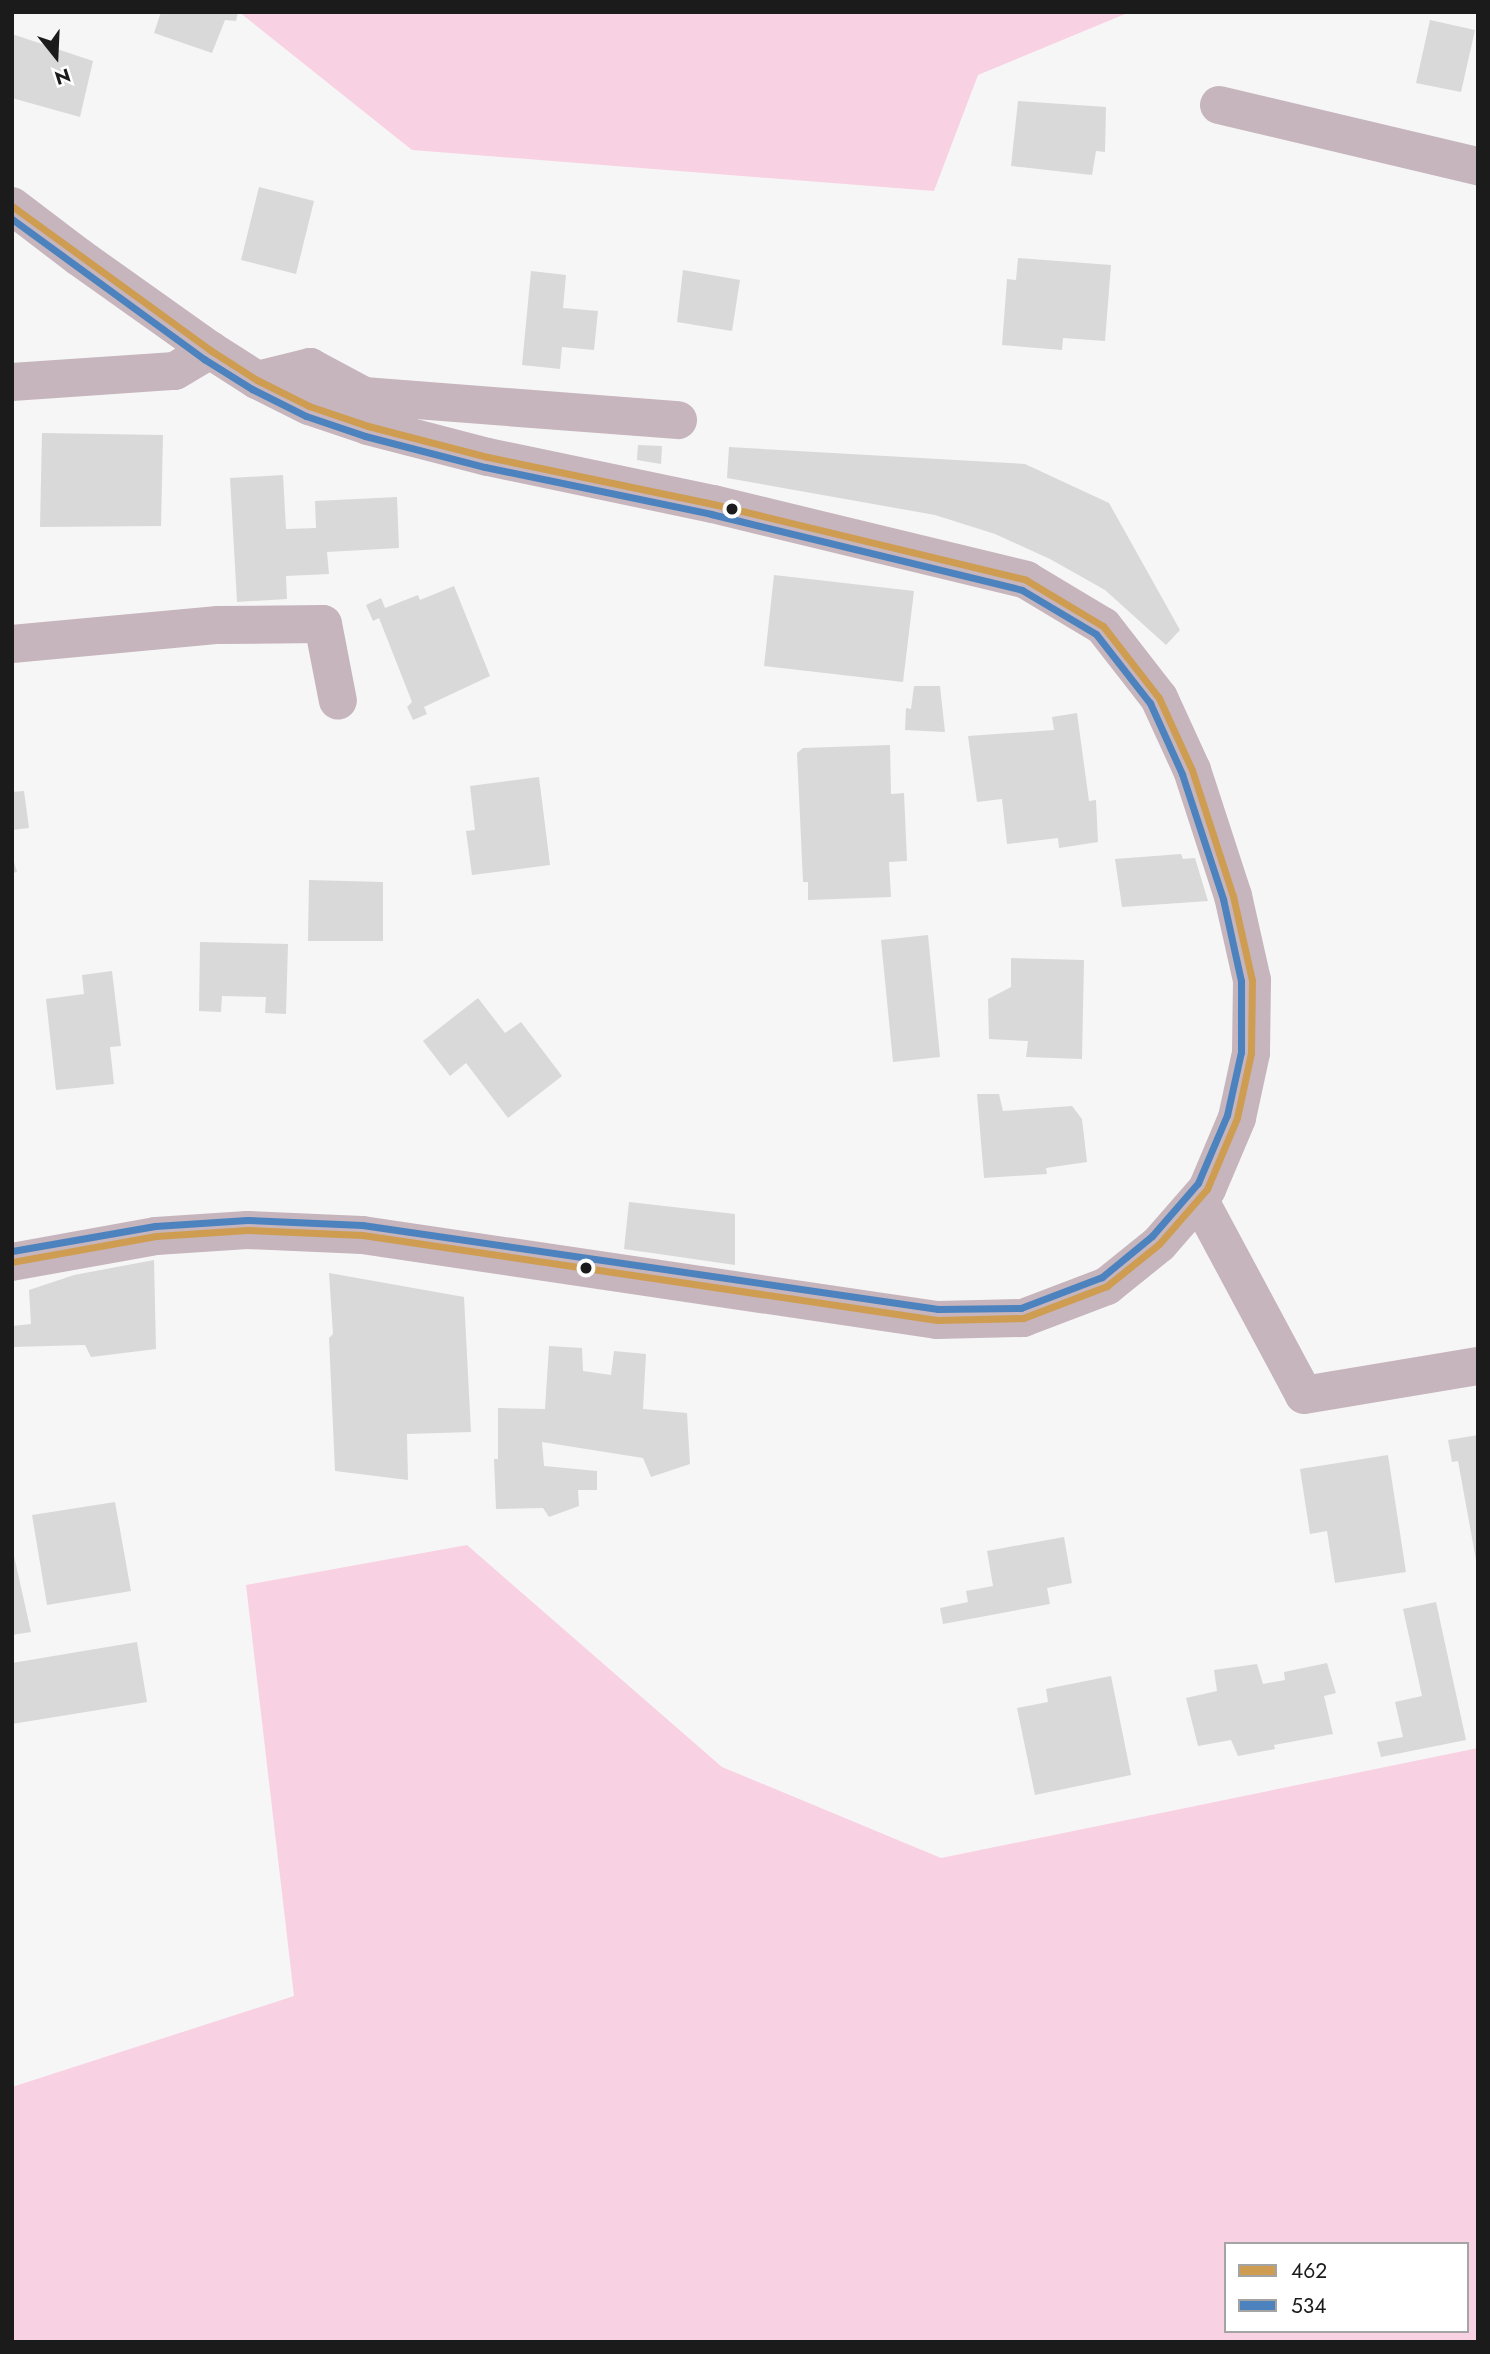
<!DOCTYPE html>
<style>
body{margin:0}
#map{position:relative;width:1490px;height:2354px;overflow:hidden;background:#f7f6f6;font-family:Jost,sans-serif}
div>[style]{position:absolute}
.green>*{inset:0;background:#f8d2e3}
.building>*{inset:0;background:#d8d9d8}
.minor>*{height:38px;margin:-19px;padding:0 19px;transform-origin:19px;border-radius:19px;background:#c6b5bd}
.bus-1>*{height:7px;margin:-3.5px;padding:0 3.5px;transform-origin:3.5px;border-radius:3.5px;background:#ce9d51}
.bus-2>*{height:7px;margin:-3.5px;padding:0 3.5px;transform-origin:3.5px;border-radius:3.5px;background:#4c83be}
.dots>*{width:19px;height:19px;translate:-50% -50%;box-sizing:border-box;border:4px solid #fff;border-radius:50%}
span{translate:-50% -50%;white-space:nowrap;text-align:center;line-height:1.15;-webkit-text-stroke:5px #fff;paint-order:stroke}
.frame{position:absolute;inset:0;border:14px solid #1c1b1b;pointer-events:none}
.legend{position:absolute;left:1224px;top:2242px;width:245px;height:91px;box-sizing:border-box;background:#fff;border:2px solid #a4a4a4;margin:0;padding:9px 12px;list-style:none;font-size:21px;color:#1c1b1b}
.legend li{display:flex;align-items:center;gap:14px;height:35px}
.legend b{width:35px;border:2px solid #a4a4a4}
.north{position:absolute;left:21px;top:21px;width:70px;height:70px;-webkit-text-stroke:5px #fff;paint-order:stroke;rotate:162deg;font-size:19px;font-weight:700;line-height:28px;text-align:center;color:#1c1b1b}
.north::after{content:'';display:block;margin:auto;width:24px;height:32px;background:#1c1b1b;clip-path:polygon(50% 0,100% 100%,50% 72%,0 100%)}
</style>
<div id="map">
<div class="green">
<div style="clip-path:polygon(239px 12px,1130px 12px,978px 75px,934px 191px,412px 150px)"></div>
<div style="clip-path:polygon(evenodd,467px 1545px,722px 1767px,941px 1858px,1478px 1748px,1478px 2342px,12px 2342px,12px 2087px,294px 1996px,246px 1585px,467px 1545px,1226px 2244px,1467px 2244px,1467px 2331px,1226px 2331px,1226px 2244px)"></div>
</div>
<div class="building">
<div style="clip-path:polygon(161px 12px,238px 12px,236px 21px,225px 20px,212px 53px,154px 33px)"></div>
<div style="clip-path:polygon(1430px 20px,1475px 30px,1461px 92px,1416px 83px)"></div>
<div style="clip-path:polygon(12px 34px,93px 61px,80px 117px,12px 98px)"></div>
<div style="clip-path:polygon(1018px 101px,1106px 107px,1105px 152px,1096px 151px,1092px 175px,1011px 166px)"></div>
<div style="clip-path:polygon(259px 187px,314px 201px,296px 274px,241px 260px)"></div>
<div style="clip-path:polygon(1018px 258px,1111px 265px,1105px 341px,1063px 338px,1062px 350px,1002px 345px,1007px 279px,1016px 280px)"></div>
<div style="clip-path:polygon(683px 270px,740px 280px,732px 331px,677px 322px)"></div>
<div style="clip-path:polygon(531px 271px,566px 275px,563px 308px,598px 311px,594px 350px,562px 347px,560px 369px,522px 365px)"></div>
<div style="clip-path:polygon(42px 433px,163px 435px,161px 526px,40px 527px)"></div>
<div style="clip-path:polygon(638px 445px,662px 446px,661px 464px,637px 460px)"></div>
<div style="clip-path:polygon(729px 447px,1025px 464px,1109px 503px,1180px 630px,1166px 645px,1105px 590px,1050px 559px,995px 534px,935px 515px,727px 478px)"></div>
<div style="clip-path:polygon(283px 475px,286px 529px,316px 528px,315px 501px,397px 497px,399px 548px,327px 552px,329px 574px,286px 576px,287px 599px,237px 602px,230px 478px)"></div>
<div style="clip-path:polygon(774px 575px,914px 591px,903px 682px,764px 666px)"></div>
<div style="clip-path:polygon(454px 586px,490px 676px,424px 707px,427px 714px,413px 720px,407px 707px,412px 702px,379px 618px,373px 621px,366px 605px,381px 598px,385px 608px,418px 595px,420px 600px)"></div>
<div style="clip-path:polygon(914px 686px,940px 686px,945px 732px,905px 730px,906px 708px,911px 709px)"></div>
<div style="clip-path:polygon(1077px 713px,1089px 801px,1096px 800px,1098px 842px,1059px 848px,1058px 838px,1007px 844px,1002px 799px,977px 802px,968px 736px,1054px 730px,1052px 717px)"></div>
<div style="clip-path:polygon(890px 745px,891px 794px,904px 793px,907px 861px,889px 862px,891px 897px,808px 900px,808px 882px,803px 882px,797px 753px,803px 748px)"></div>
<div style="clip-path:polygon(539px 777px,550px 865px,472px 875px,466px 831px,475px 830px,470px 786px)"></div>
<div style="clip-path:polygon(24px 791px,29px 828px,12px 830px,12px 792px)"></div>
<div style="clip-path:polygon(1181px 854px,1183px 859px,1195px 858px,1208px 901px,1122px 907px,1115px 859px)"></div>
<div style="clip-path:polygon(12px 855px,17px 872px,12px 873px)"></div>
<div style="clip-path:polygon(309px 880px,383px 882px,383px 941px,308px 941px)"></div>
<div style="clip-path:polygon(928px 935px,940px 1057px,893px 1062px,881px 940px)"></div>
<div style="clip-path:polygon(200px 942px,288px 944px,286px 1014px,265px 1013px,266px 997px,222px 996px,221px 1012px,199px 1011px)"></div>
<div style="clip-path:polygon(1011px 958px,1084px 960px,1082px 1059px,1026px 1057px,1028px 1041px,989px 1039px,988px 999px,1011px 987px)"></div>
<div style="clip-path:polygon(112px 971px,121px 1046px,110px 1047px,114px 1084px,56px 1090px,46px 999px,84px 994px,82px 975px)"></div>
<div style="clip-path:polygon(478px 998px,505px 1033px,521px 1022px,562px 1076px,508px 1118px,466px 1063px,450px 1076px,423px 1041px)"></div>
<div style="clip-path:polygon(977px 1094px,999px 1094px,1003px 1111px,1072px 1106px,1082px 1119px,1087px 1162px,1046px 1168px,1047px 1174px,984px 1178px)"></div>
<div style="clip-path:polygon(629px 1202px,735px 1214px,735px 1265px,624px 1249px)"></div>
<div style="clip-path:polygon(154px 1260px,156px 1349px,91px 1357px,85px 1345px,12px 1347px,12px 1326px,31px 1324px,29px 1290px,74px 1275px)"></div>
<div style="clip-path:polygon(329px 1273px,464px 1297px,471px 1432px,407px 1434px,408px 1480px,335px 1471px,329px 1338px,333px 1334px)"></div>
<div style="clip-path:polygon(549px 1346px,582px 1348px,583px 1371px,611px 1375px,614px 1351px,646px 1354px,643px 1409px,687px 1413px,690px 1464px,651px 1477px,643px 1458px,542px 1442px,544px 1466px,597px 1471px,597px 1490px,578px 1490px,579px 1506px,549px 1517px,543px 1508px,496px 1509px,494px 1459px,498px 1459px,498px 1408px,545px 1409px)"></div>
<div style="clip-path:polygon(1478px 1435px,1478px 1560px,1476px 1560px,1458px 1461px,1452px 1462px,1448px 1440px)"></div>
<div style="clip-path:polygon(1388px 1455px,1406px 1572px,1335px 1583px,1327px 1531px,1310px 1534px,1300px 1469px)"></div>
<div style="clip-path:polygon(115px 1502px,131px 1591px,47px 1605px,32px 1515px)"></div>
<div style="clip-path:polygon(1064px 1537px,1072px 1583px,1047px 1588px,1050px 1604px,943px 1624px,940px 1608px,968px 1602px,966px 1591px,993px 1586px,987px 1551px)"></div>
<div style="clip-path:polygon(12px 1547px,31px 1632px,12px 1635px)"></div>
<div style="clip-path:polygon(1436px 1602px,1466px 1740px,1381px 1757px,1377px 1742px,1403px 1737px,1395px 1702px,1422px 1696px,1403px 1609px)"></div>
<div style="clip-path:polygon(137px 1642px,147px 1702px,12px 1724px,12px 1663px)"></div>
<div style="clip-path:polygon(1327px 1663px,1336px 1693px,1324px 1696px,1333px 1734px,1274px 1745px,1275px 1749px,1238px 1756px,1231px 1740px,1198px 1746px,1186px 1698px,1217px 1691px,1214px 1670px,1257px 1664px,1263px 1684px,1285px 1680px,1284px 1672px)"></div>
<div style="clip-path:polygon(1111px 1676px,1131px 1775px,1035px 1795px,1017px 1708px,1048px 1702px,1046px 1689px)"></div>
</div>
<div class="minor">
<div style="left:1219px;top:105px;width:266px;rotate:13.3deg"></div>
<div style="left:12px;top:206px;width:84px;rotate:37.3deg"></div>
<div style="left:79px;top:257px;width:161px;rotate:35.4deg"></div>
<div style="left:210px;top:350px;width:56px;rotate:32.6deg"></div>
<div style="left:257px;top:380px;width:58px;rotate:26.6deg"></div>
<div style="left:309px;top:406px;width:62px;rotate:18.7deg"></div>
<div style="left:368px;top:426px;width:124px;rotate:14.5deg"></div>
<div style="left:488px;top:457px;width:230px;rotate:11.8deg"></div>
<div style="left:713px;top:504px;width:322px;rotate:13.6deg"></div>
<div style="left:1026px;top:580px;width:90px;rotate:30.9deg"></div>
<div style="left:1103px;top:626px;width:91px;rotate:52.1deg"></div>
<div style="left:1159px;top:698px;width:79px;rotate:65.4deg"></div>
<div style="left:1192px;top:770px;width:133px;rotate:72deg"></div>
<div style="left:1233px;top:896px;width:86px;rotate:77.3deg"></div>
<div style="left:1252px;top:980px;width:73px;rotate:90.8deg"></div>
<div style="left:1251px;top:1053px;width:66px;rotate:102.2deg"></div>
<div style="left:1237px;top:1118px;width:77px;rotate:112.9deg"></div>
<div style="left:1207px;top:1189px;width:73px;rotate:131.1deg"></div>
<div style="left:1159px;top:1244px;width:67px;rotate:141.1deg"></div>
<div style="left:1107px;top:1286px;width:90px;rotate:159.1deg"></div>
<div style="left:1023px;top:1318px;width:86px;rotate:178.7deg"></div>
<div style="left:937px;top:1320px;width:581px;rotate:-171.59deg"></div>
<div style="left:362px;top:1235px;width:115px;rotate:-177.5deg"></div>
<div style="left:247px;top:1230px;width:91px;rotate:176.2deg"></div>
<div style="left:156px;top:1236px;width:146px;rotate:169.8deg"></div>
<div style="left:257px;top:380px;width:55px;rotate:-13.8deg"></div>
<div style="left:310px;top:367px;width:61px;rotate:28.2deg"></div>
<div style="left:364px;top:396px;width:315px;rotate:4.4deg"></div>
<div style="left:12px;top:382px;width:163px;rotate:-3.9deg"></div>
<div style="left:175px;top:371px;width:41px;rotate:-31deg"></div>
<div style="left:12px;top:644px;width:207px;rotate:-5.3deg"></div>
<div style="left:218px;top:625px;width:105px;rotate:-0.5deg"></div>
<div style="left:323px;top:624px;width:78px;rotate:79deg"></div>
<div style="left:1199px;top:1199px;width:222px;rotate:61.8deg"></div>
<div style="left:1304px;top:1395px;width:176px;rotate:-9.5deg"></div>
</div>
<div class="bus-1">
<div style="left:12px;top:206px;width:245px;rotate:36deg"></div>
<div style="left:210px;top:350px;width:56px;rotate:32.6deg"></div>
<div style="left:257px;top:380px;width:58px;rotate:26.6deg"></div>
<div style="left:309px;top:406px;width:62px;rotate:18.7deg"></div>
<div style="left:368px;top:426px;width:124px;rotate:14.5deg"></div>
<div style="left:488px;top:457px;width:230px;rotate:11.8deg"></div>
<div style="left:713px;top:504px;width:322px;rotate:13.6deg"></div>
<div style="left:1026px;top:580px;width:90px;rotate:30.9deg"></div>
<div style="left:1103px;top:626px;width:91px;rotate:52.1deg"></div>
<div style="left:1159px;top:698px;width:79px;rotate:65.4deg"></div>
<div style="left:1192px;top:770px;width:133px;rotate:72deg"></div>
<div style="left:1233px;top:896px;width:86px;rotate:77.3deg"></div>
<div style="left:1252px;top:980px;width:73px;rotate:90.8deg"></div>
<div style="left:1251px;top:1053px;width:66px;rotate:102.2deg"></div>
<div style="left:1237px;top:1118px;width:77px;rotate:112.9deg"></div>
<div style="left:1207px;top:1189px;width:73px;rotate:131.1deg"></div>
<div style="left:1159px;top:1244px;width:67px;rotate:141.1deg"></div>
<div style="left:1107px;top:1286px;width:90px;rotate:159.1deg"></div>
<div style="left:1023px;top:1318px;width:86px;rotate:178.7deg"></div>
<div style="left:937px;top:1320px;width:581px;rotate:-171.59deg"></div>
<div style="left:362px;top:1235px;width:115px;rotate:-177.5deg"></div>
<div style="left:247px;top:1230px;width:91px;rotate:176.2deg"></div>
<div style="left:156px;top:1236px;width:146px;rotate:169.8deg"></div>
</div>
<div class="bus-2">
<div style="left:12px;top:219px;width:238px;rotate:36.1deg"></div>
<div style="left:204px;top:359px;width:57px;rotate:32deg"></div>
<div style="left:252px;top:389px;width:60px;rotate:26.6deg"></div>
<div style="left:306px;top:416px;width:62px;rotate:18.7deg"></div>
<div style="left:365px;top:436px;width:124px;rotate:14.5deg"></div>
<div style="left:485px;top:467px;width:231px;rotate:11.7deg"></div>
<div style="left:711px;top:514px;width:320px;rotate:13.7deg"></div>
<div style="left:1022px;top:590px;width:86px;rotate:30.7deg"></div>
<div style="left:1096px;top:634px;width:88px;rotate:52deg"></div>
<div style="left:1150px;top:703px;width:78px;rotate:65.7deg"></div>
<div style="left:1182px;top:774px;width:132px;rotate:71.8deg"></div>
<div style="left:1223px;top:899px;width:84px;rotate:77.6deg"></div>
<div style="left:1241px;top:981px;width:71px;rotate:90deg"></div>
<div style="left:1241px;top:1052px;width:65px;rotate:102.5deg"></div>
<div style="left:1227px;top:1115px;width:74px;rotate:113.1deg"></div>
<div style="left:1198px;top:1183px;width:70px;rotate:131deg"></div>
<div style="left:1152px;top:1236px;width:65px;rotate:140.6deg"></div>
<div style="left:1102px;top:1277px;width:87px;rotate:159.1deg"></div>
<div style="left:1021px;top:1308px;width:83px;rotate:179.3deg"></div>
<div style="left:938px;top:1309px;width:582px;rotate:-171.7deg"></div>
<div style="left:362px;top:1225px;width:115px;rotate:-177.5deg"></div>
<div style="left:247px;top:1220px;width:92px;rotate:176.3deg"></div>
<div style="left:155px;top:1226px;width:145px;rotate:170.1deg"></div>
</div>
<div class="dots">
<div style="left:732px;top:509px;background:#1c1b1b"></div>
<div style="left:586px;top:1268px;background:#1c1b1b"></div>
</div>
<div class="frame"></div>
<ul class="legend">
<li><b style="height:9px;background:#ce9d51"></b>462</li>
<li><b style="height:9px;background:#4c83be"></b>534</li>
</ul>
<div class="north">N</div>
</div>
